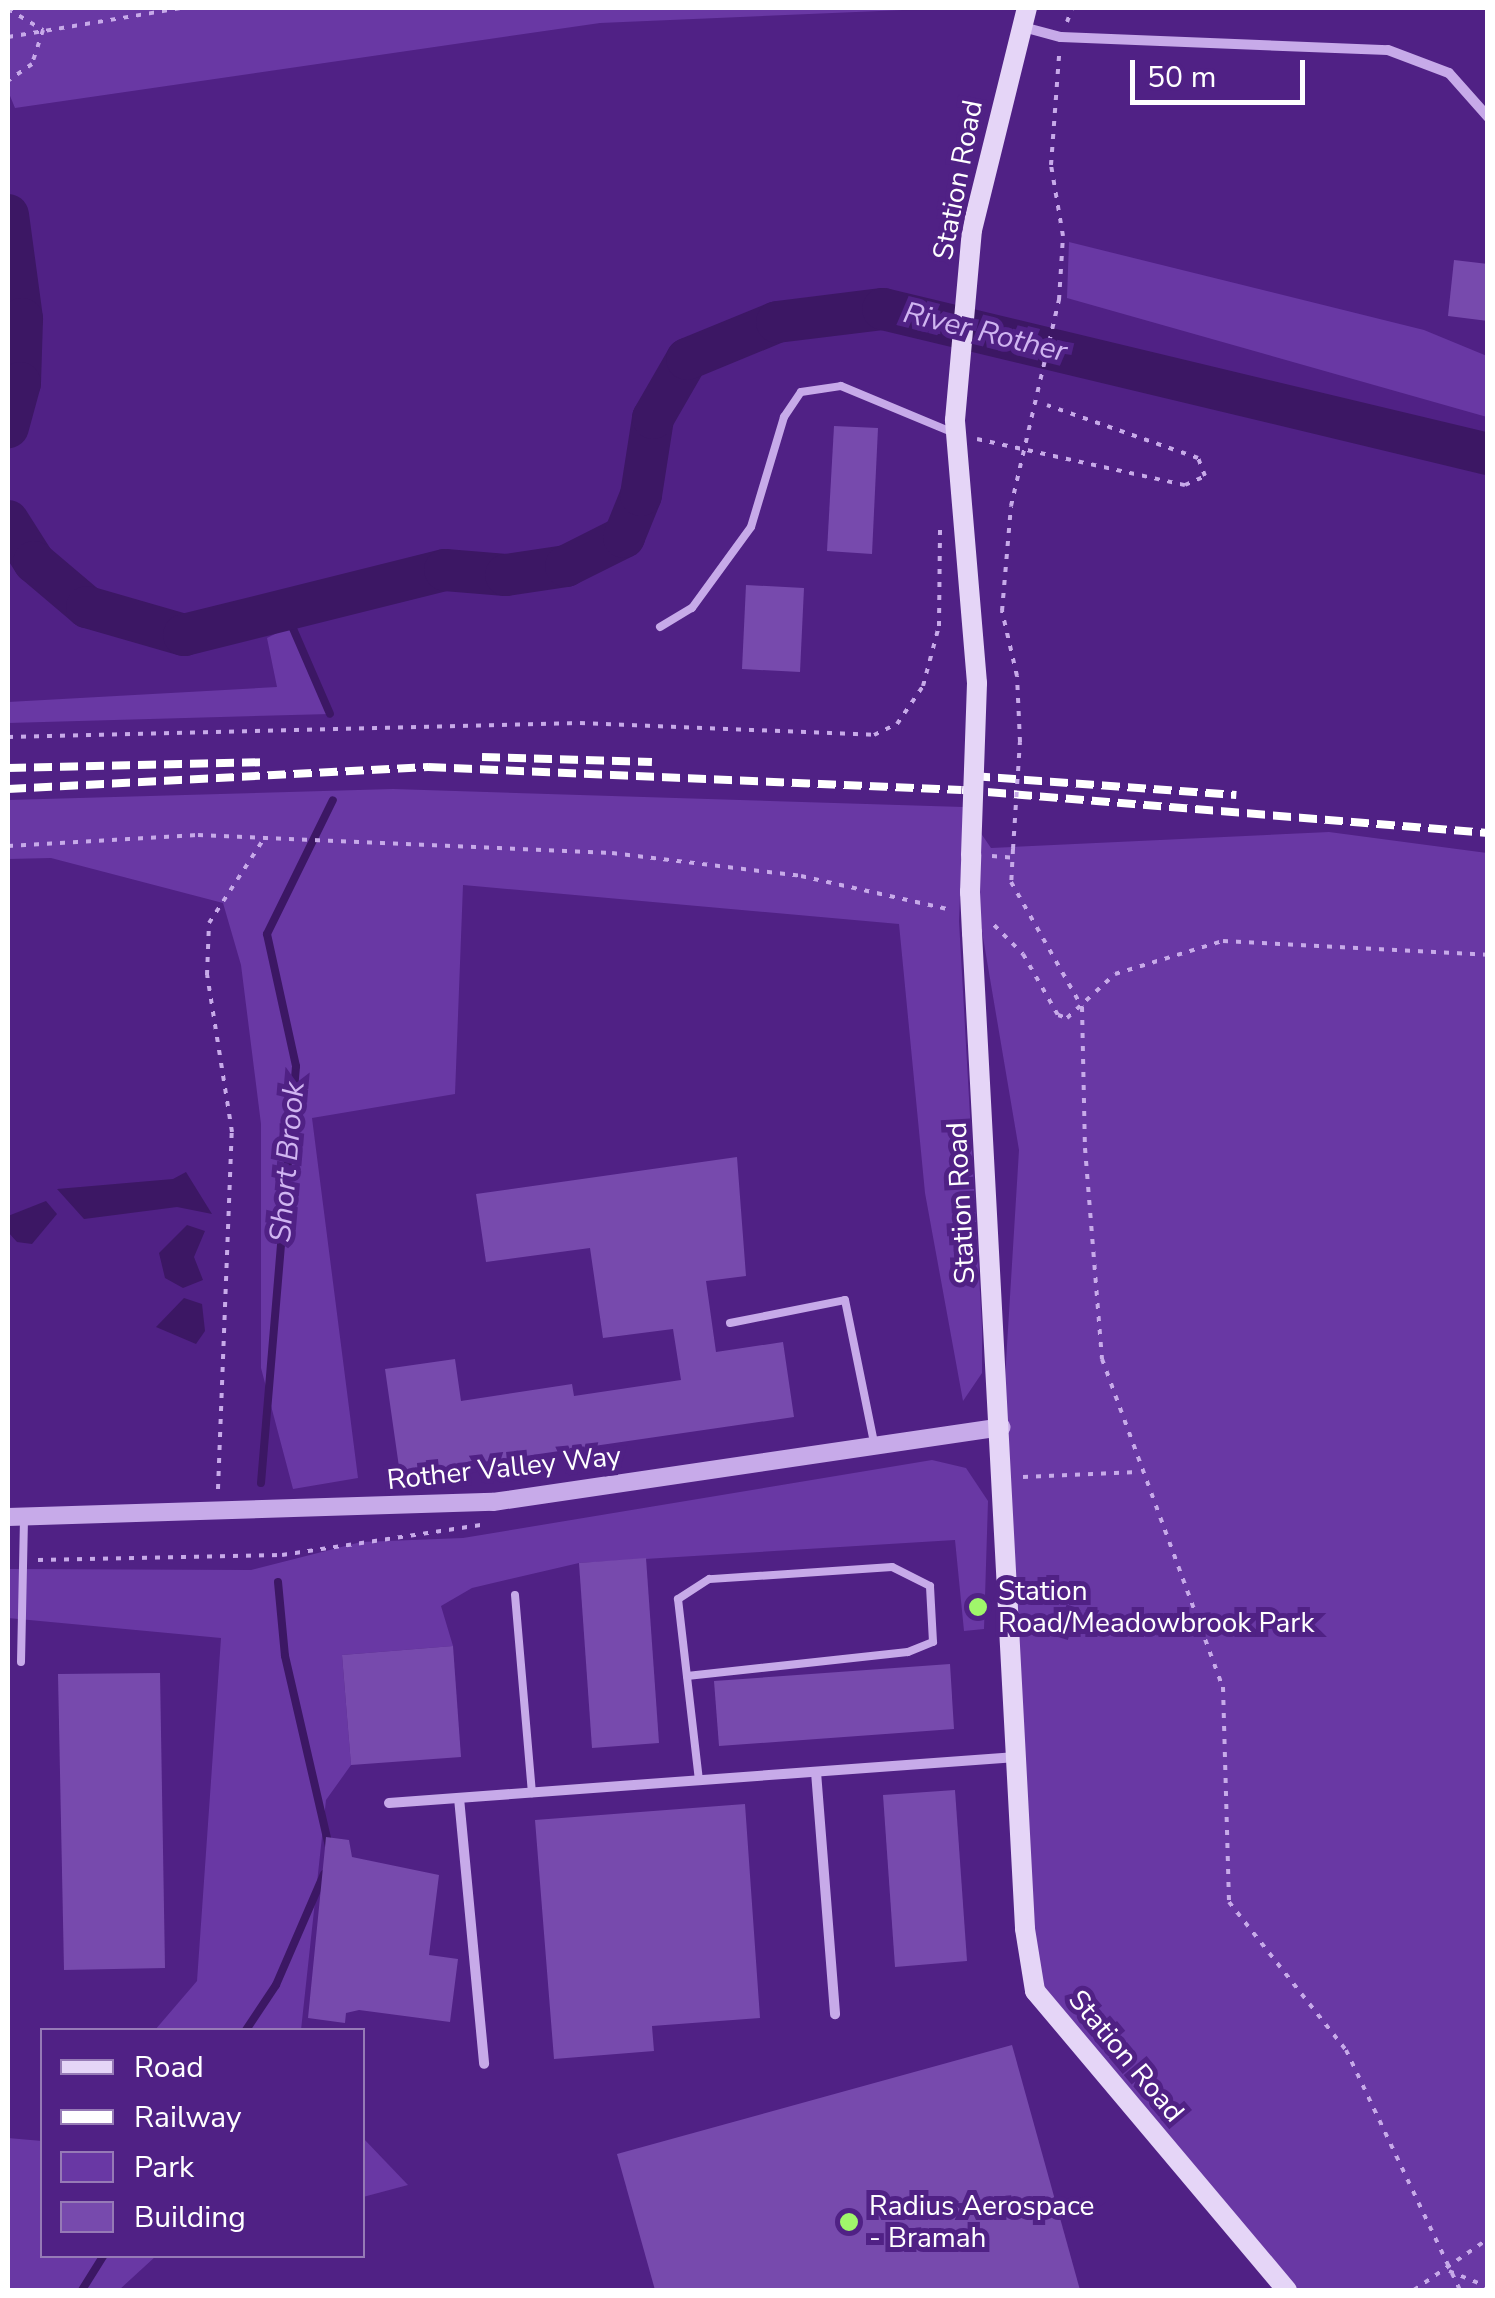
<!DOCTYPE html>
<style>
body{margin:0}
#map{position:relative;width:1495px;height:2298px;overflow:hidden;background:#502185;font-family:"Nunito Sans",sans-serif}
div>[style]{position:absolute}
.green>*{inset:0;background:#6938a4}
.water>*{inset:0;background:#3c1764}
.stream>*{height:8px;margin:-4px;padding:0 4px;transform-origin:4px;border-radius:4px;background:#3c1764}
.river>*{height:42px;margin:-21px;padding:0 21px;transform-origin:21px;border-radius:21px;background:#3c1764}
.building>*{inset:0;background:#774aad}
.path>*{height:4px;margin-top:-2px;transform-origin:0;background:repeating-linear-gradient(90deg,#c7aae9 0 5px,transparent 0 13px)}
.service>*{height:8px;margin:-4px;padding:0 4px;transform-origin:4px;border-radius:4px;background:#c7aae9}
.minor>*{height:10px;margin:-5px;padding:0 5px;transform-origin:5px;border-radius:5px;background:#c7aae9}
.tertiary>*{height:18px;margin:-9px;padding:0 9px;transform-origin:9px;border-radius:9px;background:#c7aae9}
.secondary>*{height:20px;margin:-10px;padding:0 10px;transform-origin:10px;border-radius:10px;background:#e5d5f7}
.rail>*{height:8px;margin-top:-4px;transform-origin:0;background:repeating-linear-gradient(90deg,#fff 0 18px,transparent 0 26px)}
.path-bridge>*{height:4px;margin-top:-2px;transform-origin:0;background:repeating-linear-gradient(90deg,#c7aae9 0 5px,transparent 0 13px)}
.secondary-bridge>*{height:20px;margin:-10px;padding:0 10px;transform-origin:10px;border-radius:10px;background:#e5d5f7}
.dots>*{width:28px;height:28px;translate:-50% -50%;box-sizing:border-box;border:5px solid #502185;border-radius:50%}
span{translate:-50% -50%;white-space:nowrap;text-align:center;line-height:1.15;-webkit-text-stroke:10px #502185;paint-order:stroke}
.street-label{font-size:28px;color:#fff}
.poi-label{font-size:28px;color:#fff}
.left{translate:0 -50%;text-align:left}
.water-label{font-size:30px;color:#d0b5f1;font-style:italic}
.frame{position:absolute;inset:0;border:10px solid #fff;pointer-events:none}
.legend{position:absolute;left:40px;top:2028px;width:325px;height:230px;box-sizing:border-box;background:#502185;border:2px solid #967ab6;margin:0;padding:12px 18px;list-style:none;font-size:30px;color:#fff}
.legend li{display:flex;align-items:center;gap:20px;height:50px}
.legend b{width:50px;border:2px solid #967ab6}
.scale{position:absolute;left:1130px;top:60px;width:175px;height:45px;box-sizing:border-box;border:5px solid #fff;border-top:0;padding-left:12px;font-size:30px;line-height:35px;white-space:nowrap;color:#fff;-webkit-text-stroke:8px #502185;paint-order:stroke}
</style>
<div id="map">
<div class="green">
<div style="clip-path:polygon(8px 8px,950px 8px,600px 23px,15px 108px,8px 91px)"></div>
<div style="clip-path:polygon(1069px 242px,1424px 330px,1487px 356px,1487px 417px,1067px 298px)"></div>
<div style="clip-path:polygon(293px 625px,330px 714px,8px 723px,8px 702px,277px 687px,267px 638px)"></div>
<div style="clip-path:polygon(393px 789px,963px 807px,991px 848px,1329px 832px,1487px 853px,1487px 2290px,1287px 2290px,1035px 1991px,1002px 1427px,1019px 1150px,963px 819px,959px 921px,982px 1328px,982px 1373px,963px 1401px,925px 1193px,899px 924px,463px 885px,455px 1094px,312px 1118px,358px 1478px,293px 1489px,261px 1368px,261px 1124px,241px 965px,223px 903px,51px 858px,8px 859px,8px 800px)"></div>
<div style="clip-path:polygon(932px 1460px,966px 1468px,988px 1501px,984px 1629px,964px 1631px,955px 1540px,579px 1563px,472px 1588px,441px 1606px,453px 1646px,342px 1655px,351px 1765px,326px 1800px,301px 2030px,155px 2030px,197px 1981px,221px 1638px,8px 1618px,8px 1569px,251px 1570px,361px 1542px,463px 1538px)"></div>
<div style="clip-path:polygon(8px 2138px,42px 2141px,42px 2256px,156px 2256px,119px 2290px,8px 2290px)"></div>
<div style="clip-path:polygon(363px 2138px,408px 2185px,363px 2197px)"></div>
</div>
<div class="water">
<div style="clip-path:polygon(186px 1172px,212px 1214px,177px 1207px,84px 1219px,57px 1189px,173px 1179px)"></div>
<div style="clip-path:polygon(46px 1201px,57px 1214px,32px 1244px,17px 1242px,8px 1232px,8px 1216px)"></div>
<div style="clip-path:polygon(187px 1225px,205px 1231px,194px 1257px,203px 1280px,183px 1288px,165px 1278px,159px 1253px)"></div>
<div style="clip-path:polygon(184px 1298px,202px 1304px,205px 1331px,196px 1344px,156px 1327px)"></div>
</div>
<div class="stream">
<div style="left:285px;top:610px;width:113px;rotate:66.6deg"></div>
<div style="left:261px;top:1483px;width:418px;rotate:-85.2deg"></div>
<div style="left:296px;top:1066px;width:135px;rotate:-102.4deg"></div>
<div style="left:267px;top:934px;width:149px;rotate:-63.8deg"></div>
<div style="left:278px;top:1582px;width:74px;rotate:84.6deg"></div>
<div style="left:285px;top:1656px;width:196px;rotate:77deg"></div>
<div style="left:246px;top:2030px;width:54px;rotate:-56.3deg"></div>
<div style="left:276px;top:1985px;width:121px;rotate:-66.6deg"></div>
<div style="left:82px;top:2290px;width:40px;rotate:-58deg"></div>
</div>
<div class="river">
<div style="left:8px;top:215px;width:105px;rotate:82.3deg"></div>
<div style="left:22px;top:319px;width:64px;rotate:91.8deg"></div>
<div style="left:20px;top:383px;width:46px;rotate:105.3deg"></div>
<div style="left:8px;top:521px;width:49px;rotate:57.6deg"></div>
<div style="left:34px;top:562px;width:70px;rotate:40.3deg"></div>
<div style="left:87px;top:607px;width:101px;rotate:16.1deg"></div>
<div style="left:184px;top:635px;width:269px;rotate:-14deg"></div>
<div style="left:445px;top:570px;width:61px;rotate:4.7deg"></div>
<div style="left:506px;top:575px;width:61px;rotate:-8.5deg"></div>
<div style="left:566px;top:566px;width:65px;rotate:-26.6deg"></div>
<div style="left:624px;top:537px;width:45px;rotate:-68deg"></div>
<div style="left:641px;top:495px;width:78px;rotate:-81.1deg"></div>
<div style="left:653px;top:418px;width:68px;rotate:-60deg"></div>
<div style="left:687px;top:359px;width:97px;rotate:-22.3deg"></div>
<div style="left:777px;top:322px;width:107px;rotate:-7deg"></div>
<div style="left:883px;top:309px;width:622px;rotate:13.48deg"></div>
</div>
<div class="building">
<div style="clip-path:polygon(1454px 260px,1488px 264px,1488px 321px,1448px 316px)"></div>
<div style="clip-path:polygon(834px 426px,878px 428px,872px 554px,827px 551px)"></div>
<div style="clip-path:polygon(746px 585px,804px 588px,800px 672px,742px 669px)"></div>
<div style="clip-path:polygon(737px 1157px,746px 1276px,706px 1281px,716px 1352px,783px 1342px,794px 1417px,400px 1474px,385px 1369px,455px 1359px,461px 1401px,572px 1384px,574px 1396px,681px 1380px,673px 1329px,603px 1338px,590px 1248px,486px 1262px,476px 1194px)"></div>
<div style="clip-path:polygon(646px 1558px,659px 1743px,592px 1748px,579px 1563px)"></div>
<div style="clip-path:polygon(453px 1646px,461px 1757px,351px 1765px,342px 1655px)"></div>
<div style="clip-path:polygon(950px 1664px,954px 1729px,719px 1746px,714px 1681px)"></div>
<div style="clip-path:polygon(160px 1673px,165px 1968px,64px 1970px,58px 1674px)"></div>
<div style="clip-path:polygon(955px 1790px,967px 1961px,895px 1967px,883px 1795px)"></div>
<div style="clip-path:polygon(745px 1804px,760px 2018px,652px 2026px,654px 2051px,554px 2059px,535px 1820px)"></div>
<div style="clip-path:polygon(326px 1837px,349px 1840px,352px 1857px,439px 1875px,429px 1955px,458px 1959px,450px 2022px,359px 2010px,346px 2013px,345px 2023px,308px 2018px)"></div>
<div style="clip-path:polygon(1012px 2045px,1080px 2290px,655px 2290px,617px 2154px)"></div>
</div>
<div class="path">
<div style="left:1120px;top:8px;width:89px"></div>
<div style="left:8px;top:9px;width:41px;rotate:31deg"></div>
<div style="left:43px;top:30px;width:36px;rotate:108deg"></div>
<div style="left:32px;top:64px;width:29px;rotate:145deg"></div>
<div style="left:1067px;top:22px;width:15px;rotate:-70deg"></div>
<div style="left:8px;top:37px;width:175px;rotate:-9.5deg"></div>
<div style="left:977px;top:439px;width:213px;rotate:12.5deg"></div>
<div style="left:1185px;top:485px;width:22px;rotate:-24deg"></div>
<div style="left:1205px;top:476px;width:19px;rotate:-111deg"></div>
<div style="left:1198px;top:458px;width:160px;rotate:-160.7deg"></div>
<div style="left:8px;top:737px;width:572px;rotate:-1.4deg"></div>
<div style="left:580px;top:723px;width:294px;rotate:2.3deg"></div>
<div style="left:874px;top:735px;width:25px;rotate:-26deg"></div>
<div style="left:897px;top:724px;width:46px;rotate:-55.6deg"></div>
<div style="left:923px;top:686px;width:62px;rotate:-75.1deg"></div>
<div style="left:939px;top:626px;width:99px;rotate:-89.4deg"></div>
<div style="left:1020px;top:742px;width:66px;rotate:-92.6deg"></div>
<div style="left:1017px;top:676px;width:67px;rotate:-103deg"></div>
<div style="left:1002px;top:611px;width:105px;rotate:-85.1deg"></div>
<div style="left:1011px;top:506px;width:212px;rotate:-76.9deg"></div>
<div style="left:1059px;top:300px;width:64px;rotate:-86.4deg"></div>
<div style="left:1063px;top:236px;width:72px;rotate:-99.6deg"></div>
<div style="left:1051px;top:165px;width:110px;rotate:-85.8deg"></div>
<div style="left:8px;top:846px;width:190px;rotate:-3.3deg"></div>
<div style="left:198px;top:835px;width:414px;rotate:2.5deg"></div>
<div style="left:612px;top:853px;width:190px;rotate:6.9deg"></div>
<div style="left:801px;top:876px;width:150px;rotate:12.7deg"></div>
<div style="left:1013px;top:849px;width:33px;rotate:93deg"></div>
<div style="left:1011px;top:882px;width:144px;rotate:60.4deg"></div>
<div style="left:1082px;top:1007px;width:141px;rotate:88.8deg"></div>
<div style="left:1085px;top:1148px;width:212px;rotate:85.4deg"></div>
<div style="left:1102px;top:1359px;width:350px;rotate:69.8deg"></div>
<div style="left:1223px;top:1687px;width:215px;rotate:88.4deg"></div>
<div style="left:1229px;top:1902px;width:189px;rotate:51.7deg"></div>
<div style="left:1346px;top:2050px;width:266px;rotate:64.6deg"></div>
<div style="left:992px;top:856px;width:21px;rotate:5deg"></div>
<div style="left:994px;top:925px;width:41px;rotate:45deg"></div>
<div style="left:1023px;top:954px;width:70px;rotate:60.2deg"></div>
<div style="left:1058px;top:1015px;width:9px;rotate:18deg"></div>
<div style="left:1067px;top:1018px;width:65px;rotate:-42.5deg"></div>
<div style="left:1115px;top:974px;width:113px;rotate:-17deg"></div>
<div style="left:1223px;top:941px;width:265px;rotate:3deg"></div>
<div style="left:1023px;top:1477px;width:115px;rotate:-2.5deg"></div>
<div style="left:218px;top:1489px;width:357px;rotate:-87.8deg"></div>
<div style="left:232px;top:1132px;width:159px;rotate:-99deg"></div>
<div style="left:207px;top:975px;width:52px;rotate:-87.8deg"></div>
<div style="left:209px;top:923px;width:103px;rotate:-56.9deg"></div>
<div style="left:38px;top:1560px;width:244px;rotate:-1.2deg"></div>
<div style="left:282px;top:1555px;width:206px;rotate:-8.6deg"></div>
<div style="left:1449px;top:2271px;width:42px;rotate:22.3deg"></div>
<div style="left:1414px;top:2290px;width:90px;rotate:-34.6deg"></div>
</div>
<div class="service">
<div style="left:660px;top:627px;width:37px;rotate:-31deg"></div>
<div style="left:692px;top:608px;width:100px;rotate:-53.9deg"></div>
<div style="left:751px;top:527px;width:115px;rotate:-73.3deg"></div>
<div style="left:784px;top:417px;width:30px;rotate:-56deg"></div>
<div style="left:801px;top:392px;width:40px;rotate:-8.5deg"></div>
<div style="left:841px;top:386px;width:122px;rotate:22.6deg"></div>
<div style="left:730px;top:1323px;width:117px;rotate:-11.3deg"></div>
<div style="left:845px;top:1300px;width:146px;rotate:78.5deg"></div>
<div style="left:515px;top:1595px;width:199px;rotate:85.1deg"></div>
<div style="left:21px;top:1662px;width:145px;rotate:-88.8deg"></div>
<div style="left:687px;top:1676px;width:222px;rotate:-6.2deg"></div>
<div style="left:908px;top:1652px;width:27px;rotate:-22deg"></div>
<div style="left:933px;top:1642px;width:56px;rotate:-93.1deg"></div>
<div style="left:930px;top:1586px;width:42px;rotate:-153.4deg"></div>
<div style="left:892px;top:1567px;width:183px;rotate:176.2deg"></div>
<div style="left:709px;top:1579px;width:37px;rotate:147deg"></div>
<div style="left:678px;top:1599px;width:182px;rotate:83.4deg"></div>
</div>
<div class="minor">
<div style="left:1023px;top:27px;width:39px;rotate:15deg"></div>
<div style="left:1061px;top:37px;width:327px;rotate:2.3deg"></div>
<div style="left:1388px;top:50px;width:65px;rotate:20.7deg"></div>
<div style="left:1449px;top:73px;width:59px;rotate:48.4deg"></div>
<div style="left:816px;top:1772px;width:243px;rotate:85.5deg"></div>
<div style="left:459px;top:1798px;width:267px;rotate:84.6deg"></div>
<div style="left:389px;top:1803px;width:629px;rotate:-4.2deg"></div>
</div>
<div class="tertiary">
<div style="left:8px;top:1517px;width:485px;rotate:-1.8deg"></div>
<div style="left:493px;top:1502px;width:514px;rotate:-8.38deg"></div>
</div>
<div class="secondary">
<div style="left:977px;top:683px;width:264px;rotate:-94.8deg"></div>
<div style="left:955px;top:420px;width:191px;rotate:-84.9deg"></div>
<div style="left:972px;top:230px;width:229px;rotate:-76.1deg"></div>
<div style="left:970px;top:892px;width:37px;rotate:-88deg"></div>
<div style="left:972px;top:933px;width:997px;rotate:86.95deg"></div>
<div style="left:1025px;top:1929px;width:63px;rotate:80.8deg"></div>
<div style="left:1035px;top:1991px;width:391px;rotate:49.9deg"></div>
</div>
<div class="rail">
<div style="left:482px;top:757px;width:170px;rotate:1.7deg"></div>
<div style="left:8px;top:768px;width:259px;rotate:-1.3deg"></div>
<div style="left:972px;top:776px;width:265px;rotate:4.1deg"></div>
<div style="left:8px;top:789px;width:421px;rotate:-3deg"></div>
<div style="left:428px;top:767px;width:534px;rotate:2.47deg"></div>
<div style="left:962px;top:790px;width:528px;rotate:4.67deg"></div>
</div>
<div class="path-bridge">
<div style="left:1013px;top:849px;width:107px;rotate:-86.3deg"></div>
</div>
<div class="secondary-bridge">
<div style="left:971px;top:855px;width:172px;rotate:-88deg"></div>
<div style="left:970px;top:892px;width:41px;rotate:87.2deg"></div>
</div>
<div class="dots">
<div style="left:978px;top:1607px;background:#a0f66b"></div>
<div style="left:849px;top:2222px;background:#a0f66b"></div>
</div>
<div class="street-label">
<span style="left:958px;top:180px;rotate:-79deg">Station Road</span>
<span style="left:961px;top:1203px;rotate:-93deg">Station Road</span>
<span style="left:504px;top:1468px;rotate:-6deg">Rother Valley Way</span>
<span style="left:1126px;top:2056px;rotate:50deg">Station Road</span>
</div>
<div class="poi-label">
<span class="left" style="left:998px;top:1607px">Station<br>Road/Meadowbrook Park</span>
<span class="left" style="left:869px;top:2222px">Radius Aerospace<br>- Bramah</span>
</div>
<div class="water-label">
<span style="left:985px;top:333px;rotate:14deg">River Rother</span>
<span style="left:288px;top:1162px;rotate:-85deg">Short Brook</span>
</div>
<div class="frame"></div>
<ul class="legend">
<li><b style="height:12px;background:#e5d5f7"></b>Road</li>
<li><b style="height:12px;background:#fff"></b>Railway</li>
<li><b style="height:28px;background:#6938a4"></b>Park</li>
<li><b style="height:28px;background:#774aad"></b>Building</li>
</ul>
<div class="scale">50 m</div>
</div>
